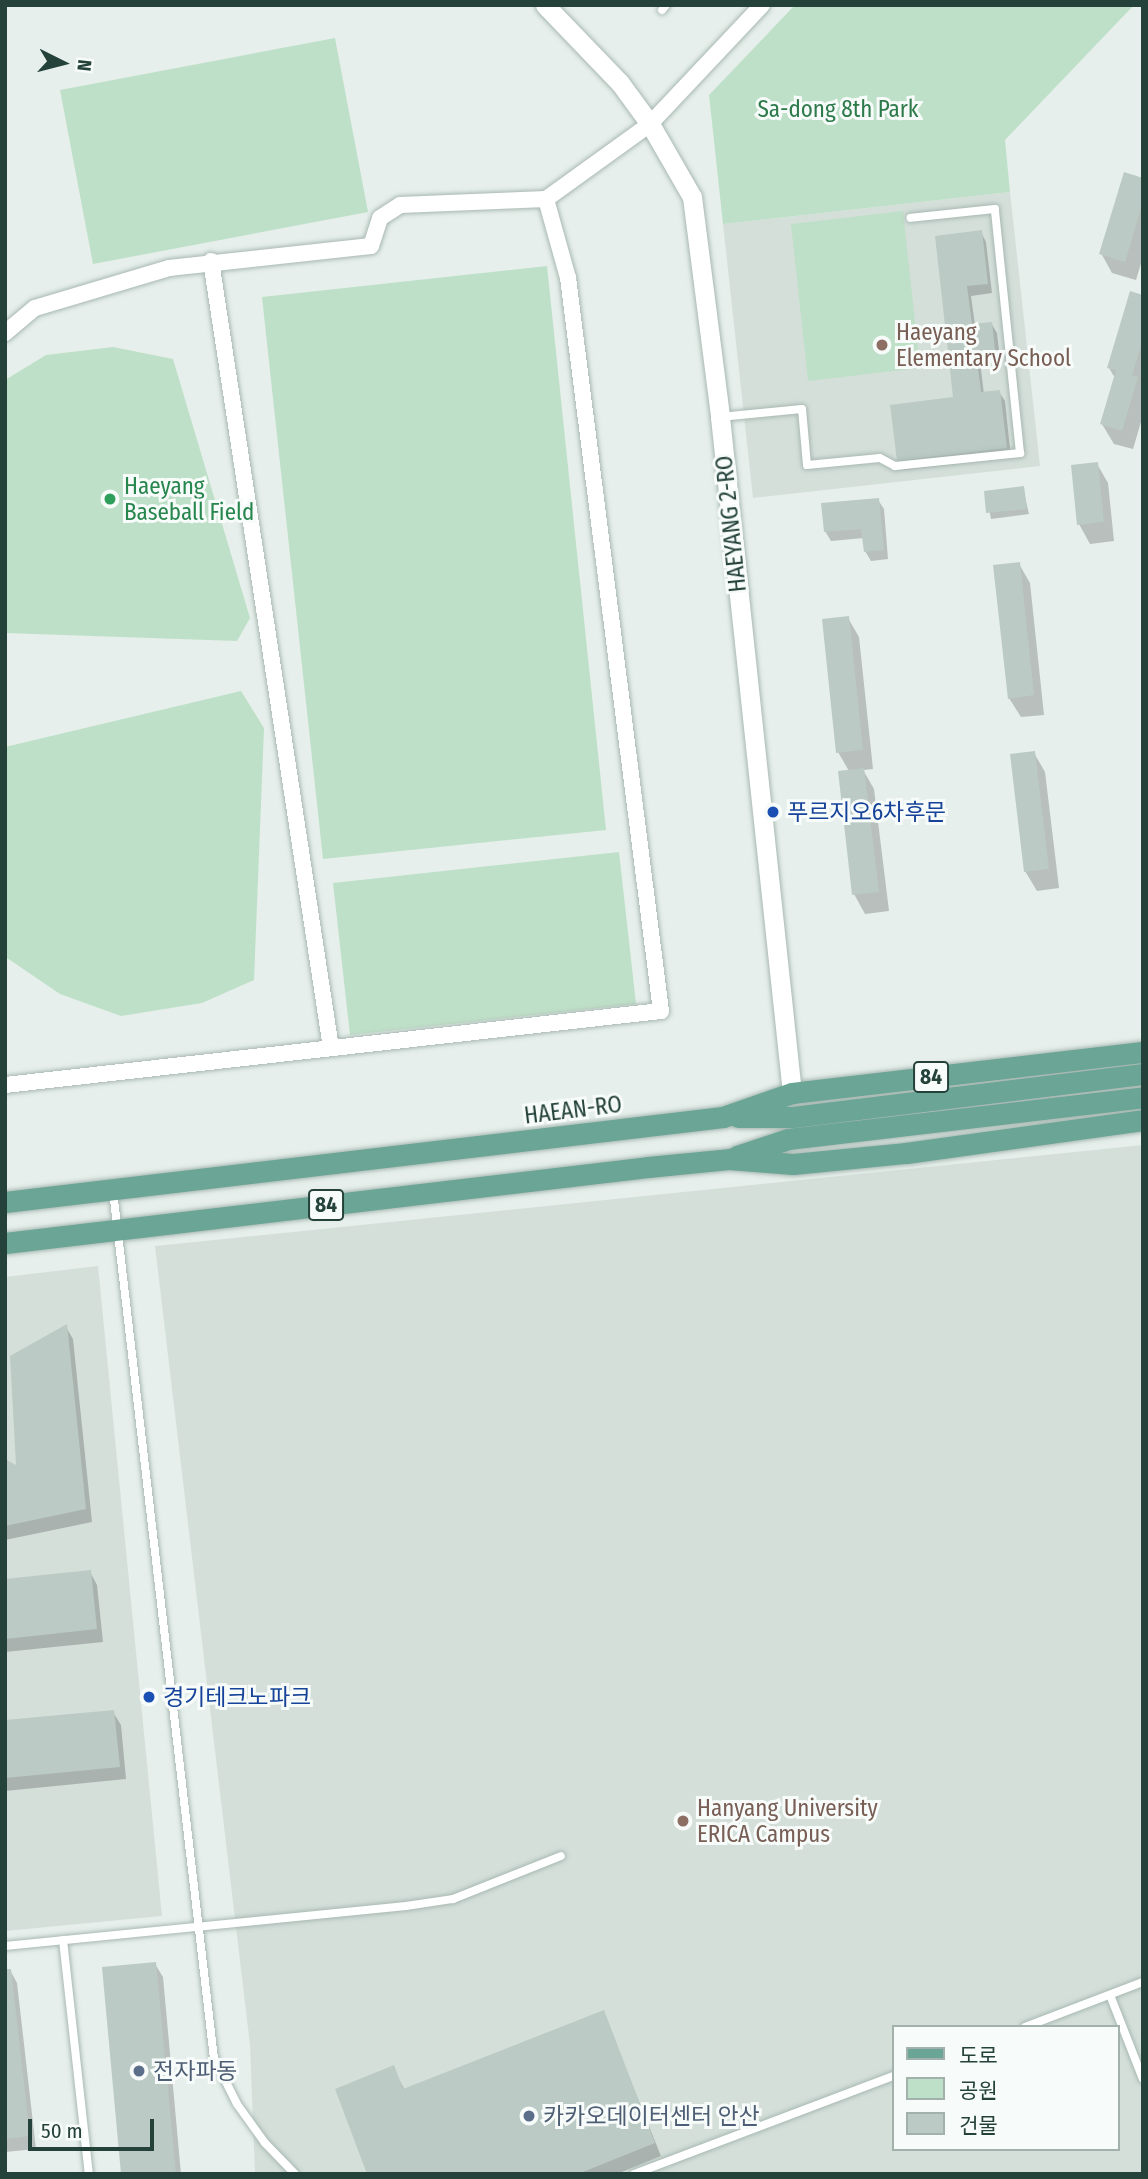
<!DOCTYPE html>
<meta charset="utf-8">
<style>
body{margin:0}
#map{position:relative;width:1148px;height:2179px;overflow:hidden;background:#e6efeb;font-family:"Fira Sans Condensed","Noto Sans KR",sans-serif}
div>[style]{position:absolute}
.built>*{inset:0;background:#d4dfda}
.green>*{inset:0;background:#bfe0c8}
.shadow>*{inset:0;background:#0003}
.building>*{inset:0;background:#bbcac4}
.roads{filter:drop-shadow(0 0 2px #a8b8b2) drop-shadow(0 0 2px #a8b8b2)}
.service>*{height:8px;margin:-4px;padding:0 4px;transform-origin:4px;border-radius:4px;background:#fff}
.minor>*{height:16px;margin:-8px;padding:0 8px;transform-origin:8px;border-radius:8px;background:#fff}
.tertiary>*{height:19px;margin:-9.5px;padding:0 9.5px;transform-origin:9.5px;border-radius:9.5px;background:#fff}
.primary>*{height:21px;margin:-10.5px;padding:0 10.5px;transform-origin:10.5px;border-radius:10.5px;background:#6aa596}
.dots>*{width:19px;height:19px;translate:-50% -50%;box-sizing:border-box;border:4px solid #f7fbf9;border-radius:50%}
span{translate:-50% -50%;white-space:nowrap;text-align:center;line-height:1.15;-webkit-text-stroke:6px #f7fbf9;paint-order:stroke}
.shield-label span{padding:2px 5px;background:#f7fbf9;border:2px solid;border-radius:5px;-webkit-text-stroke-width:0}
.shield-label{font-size:21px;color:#24423a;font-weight:700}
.park-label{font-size:23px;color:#2d7a4b}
.education-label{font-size:23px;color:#785e54}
.left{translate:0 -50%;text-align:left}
.leisure-label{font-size:23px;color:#27864d}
.street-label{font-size:23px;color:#24423a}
.transit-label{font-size:23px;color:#164399}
.service-label{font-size:23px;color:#4e5e75}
.frame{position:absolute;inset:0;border:7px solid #24423a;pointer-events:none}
.legend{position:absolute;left:892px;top:2025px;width:228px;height:126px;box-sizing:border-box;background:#f7fbf9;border:2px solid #a3b1ad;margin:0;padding:9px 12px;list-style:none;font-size:21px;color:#24423a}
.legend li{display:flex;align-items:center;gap:14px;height:35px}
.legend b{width:35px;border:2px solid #a3b1ad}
.north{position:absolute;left:28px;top:28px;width:70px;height:70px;-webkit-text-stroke:5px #f7fbf9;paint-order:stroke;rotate:96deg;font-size:19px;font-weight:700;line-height:28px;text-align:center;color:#24423a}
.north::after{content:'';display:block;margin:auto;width:24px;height:32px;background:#24423a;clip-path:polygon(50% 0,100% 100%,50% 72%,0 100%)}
.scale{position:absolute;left:28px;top:2119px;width:126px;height:32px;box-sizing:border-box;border:4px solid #24423a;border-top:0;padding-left:9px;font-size:21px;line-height:24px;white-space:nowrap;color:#24423a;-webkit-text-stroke:5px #f7fbf9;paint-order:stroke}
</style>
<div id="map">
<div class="built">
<div style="clip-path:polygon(1010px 192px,1040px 466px,753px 498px,723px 224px)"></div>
<div style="clip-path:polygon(evenodd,1143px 1145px,1143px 2174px,255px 2174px,250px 2045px,155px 1246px,1143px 1145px,894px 2027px,1118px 2027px,1118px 2149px,894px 2149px,894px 2027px)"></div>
<div style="clip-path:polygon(98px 1266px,162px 1916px,5px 1931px,5px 1277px)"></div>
</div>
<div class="green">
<div style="clip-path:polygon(795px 5px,1134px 5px,1005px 140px,1010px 192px,723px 224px,709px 95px)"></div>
<div style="clip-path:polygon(335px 38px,368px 212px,93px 264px,60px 90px)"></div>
<div style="clip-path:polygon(903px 211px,920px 368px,808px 381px,791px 224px)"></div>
<div style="clip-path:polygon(547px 266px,606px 830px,323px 859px,262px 297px)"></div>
<div style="clip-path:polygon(113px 347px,173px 359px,250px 618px,237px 641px,5px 633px,5px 380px,46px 355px)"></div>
<div style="clip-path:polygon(241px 691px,264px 728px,254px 980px,202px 1003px,121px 1016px,60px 994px,7px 958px,5px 747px)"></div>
<div style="clip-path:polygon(619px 852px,636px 1004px,350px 1035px,333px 883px)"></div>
</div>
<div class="shadow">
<div style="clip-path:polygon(1143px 180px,1143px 257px,1136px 280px,1112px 273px,1101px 253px)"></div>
<div style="clip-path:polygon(981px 232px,986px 242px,992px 293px,971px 296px,975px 325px,991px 323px,997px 333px,1000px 359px,980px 362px,984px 394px,999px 392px,1005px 401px,1011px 458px,904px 470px,898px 461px,892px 406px,955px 399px,936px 238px)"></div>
<div style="clip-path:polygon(1143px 296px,1143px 415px,1133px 449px,1114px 444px,1102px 424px,1115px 378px,1109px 368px)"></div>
<div style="clip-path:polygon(1097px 464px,1108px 483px,1114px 541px,1090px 544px,1079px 524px)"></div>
<div style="clip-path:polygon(1023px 488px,1029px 514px,991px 519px,986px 493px)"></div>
<div style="clip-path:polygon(878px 500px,884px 509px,888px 559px,871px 561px,865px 551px,864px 538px,831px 541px,825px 531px)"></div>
<div style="clip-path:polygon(1019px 564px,1030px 583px,1044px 715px,1021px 717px,1009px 698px)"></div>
<div style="clip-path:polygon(848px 618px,859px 637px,873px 769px,863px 770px,874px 789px,889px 911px,865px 914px,854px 894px,849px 771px,838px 752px)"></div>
<div style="clip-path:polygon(1034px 753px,1045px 772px,1059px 888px,1037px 891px,1025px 871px)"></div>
<div style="clip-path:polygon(66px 1327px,73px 1339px,92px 1522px,5px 1540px,5px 1461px,18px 1467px)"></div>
<div style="clip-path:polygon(90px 1572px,97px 1585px,103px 1642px,5px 1652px,5px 1581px)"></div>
<div style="clip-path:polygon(113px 1712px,121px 1725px,126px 1779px,5px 1791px,5px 1722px)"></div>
<div style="clip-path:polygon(155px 1964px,163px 1977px,181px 2174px,123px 2174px)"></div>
<div style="clip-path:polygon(10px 1970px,17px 1983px,36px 2149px,5px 2152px,5px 1971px)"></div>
<div style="clip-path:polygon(603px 2012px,661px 2156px,617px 2174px,369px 2174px,393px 2067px,405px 2091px)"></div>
</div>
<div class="building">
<div style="clip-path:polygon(1124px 172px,1143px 178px,1143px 202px,1125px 262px,1099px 254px)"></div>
<div style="clip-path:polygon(982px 230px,988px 284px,967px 286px,972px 324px,992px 322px,995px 350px,976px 352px,981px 392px,1000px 390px,1007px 448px,897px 461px,890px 405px,953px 397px,935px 236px)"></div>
<div style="clip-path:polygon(1130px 291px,1143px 295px,1143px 340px,1132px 375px,1138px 377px,1122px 431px,1100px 424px,1116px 370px,1107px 368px)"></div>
<div style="clip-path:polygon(1098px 462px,1104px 522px,1077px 525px,1071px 465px)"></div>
<div style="clip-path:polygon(1024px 486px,1027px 509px,986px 513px,984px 491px)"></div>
<div style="clip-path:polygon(879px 498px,884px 550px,864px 552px,861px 529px,824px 532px,821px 503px)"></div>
<div style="clip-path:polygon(1020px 562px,1034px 695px,1008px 699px,993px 565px)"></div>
<div style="clip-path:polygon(849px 616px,863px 750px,836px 753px,822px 619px)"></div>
<div style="clip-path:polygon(1035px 751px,1049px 869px,1024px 872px,1010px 754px)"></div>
<div style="clip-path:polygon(864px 768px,879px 892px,852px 895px,838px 771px)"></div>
<div style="clip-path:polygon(67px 1324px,86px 1509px,5px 1526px,5px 1459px,16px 1465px,10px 1356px)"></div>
<div style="clip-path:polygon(91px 1570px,97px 1629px,5px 1639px,5px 1579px)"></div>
<div style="clip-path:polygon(114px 1710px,120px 1767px,5px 1778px,5px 1720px)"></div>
<div style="clip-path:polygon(156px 1962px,176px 2174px,121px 2174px,102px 1967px)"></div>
<div style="clip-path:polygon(5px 1969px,11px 1969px,30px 2136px,5px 2139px)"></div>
<div style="clip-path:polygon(604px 2010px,655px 2143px,578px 2174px,367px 2174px,335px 2089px,394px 2065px,403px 2089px)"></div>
</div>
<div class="roads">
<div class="service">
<div style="left:662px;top:10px;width:6px;rotate:-51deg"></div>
<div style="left:720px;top:417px;width:82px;rotate:-5.6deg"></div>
<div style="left:802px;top:409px;width:56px;rotate:84.9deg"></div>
<div style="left:807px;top:465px;width:73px;rotate:-5.5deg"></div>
<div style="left:880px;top:458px;width:17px;rotate:28deg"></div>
<div style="left:895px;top:466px;width:126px;rotate:-5.9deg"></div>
<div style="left:1020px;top:453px;width:245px;rotate:-95.9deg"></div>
<div style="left:995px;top:209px;width:85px;rotate:174deg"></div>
<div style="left:113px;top:1191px;width:873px;rotate:83.36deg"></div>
<div style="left:214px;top:2058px;width:51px;rotate:63.4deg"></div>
<div style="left:237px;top:2104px;width:48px;rotate:54.3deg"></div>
<div style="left:265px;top:2143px;width:43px;rotate:45.9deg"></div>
<div style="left:63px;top:1940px;width:235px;rotate:83.7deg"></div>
<div style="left:5px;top:1946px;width:403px;rotate:-5.7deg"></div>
<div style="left:406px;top:1906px;width:48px;rotate:-8.5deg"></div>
<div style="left:453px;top:1899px;width:116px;rotate:-21.7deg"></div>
<div style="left:1110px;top:1995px;width:90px;rotate:68.6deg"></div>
<div style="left:1025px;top:2027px;width:126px;rotate:-20.9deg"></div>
<div style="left:634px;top:2174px;width:278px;rotate:-20.7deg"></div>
</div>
<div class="minor">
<div style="left:211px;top:261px;width:796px;rotate:81.33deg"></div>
<div style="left:5px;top:333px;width:39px;rotate:-40deg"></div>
<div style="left:35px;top:308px;width:140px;rotate:-16.6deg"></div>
<div style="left:169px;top:268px;width:203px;rotate:-6.2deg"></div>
<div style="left:371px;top:246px;width:29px;rotate:-72deg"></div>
<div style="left:380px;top:218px;width:24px;rotate:-33deg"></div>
<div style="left:400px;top:205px;width:146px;rotate:-2.4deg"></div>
<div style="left:546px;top:199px;width:128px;rotate:-35.8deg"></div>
<div style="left:650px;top:124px;width:163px;rotate:-46.7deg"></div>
<div style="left:5px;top:1085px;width:660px;rotate:-6.44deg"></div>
<div style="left:661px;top:1011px;width:739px;rotate:-97.23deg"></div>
<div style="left:568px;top:278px;width:82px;rotate:-105.6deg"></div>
</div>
<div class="tertiary">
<div style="left:545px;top:5px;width:108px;rotate:46.1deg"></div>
<div style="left:620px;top:83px;width:51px;rotate:53.8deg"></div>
<div style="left:650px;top:124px;width:84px;rotate:60.1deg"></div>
<div style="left:692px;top:197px;width:222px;rotate:82.7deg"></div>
<div style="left:720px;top:417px;width:680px;rotate:83.92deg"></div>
</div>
<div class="primary">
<div style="left:738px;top:1117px;width:55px"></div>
<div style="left:793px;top:1117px;width:353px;rotate:-7deg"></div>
<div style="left:737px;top:1156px;width:54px;rotate:-18.4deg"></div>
<div style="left:788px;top:1139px;width:357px;rotate:-6.7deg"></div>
<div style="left:5px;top:1202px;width:723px;rotate:-6.75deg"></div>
<div style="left:723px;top:1117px;width:73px;rotate:-19.2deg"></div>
<div style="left:792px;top:1093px;width:353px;rotate:-6.7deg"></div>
<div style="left:5px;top:1243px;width:647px;rotate:-6.74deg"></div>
<div style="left:648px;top:1167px;width:81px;rotate:-5.6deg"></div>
<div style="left:729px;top:1159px;width:64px;rotate:4.5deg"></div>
<div style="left:793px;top:1164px;width:114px;rotate:-5.6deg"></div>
<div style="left:906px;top:1153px;width:239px;rotate:-7.9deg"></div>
</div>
</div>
<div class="dots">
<div style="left:882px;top:345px;background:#8d6e63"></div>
<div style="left:110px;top:499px;background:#2e9e5b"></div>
<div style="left:773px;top:812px;background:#1a4fb4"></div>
<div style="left:149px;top:1697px;background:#1a4fb4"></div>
<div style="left:683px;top:1821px;background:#8d6e63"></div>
<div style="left:139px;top:2071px;background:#5c6f8a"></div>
<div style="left:529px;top:2116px;background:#5c6f8a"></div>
</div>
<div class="shield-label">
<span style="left:931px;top:1077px">84</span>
<span style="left:326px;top:1205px">84</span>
</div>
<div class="park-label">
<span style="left:838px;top:109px">Sa-dong 8th Park</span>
</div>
<div class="education-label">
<span class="left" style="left:896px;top:345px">Haeyang<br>Elementary School</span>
<span class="left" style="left:697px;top:1821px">Hanyang University<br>ERICA Campus</span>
</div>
<div class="leisure-label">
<span class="left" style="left:124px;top:499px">Haeyang<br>Baseball Field</span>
</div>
<div class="street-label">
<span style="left:731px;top:524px;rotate:-96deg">HAEYANG 2-RO</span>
<span style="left:573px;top:1110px;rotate:-7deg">HAEAN-RO</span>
</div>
<div class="transit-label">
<span class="left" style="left:787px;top:812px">푸르지오6차후문</span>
<span class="left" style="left:163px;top:1697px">경기테크노파크</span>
</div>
<div class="service-label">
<span class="left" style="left:153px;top:2071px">전자파동</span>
<span class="left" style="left:543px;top:2116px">카카오데이터센터 안산</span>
</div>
<div class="frame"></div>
<ul class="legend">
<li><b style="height:9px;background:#6aa596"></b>도로</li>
<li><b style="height:19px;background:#bfe0c8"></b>공원</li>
<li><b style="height:19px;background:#bbcac4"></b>건물</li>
</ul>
<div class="north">N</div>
<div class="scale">50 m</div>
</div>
